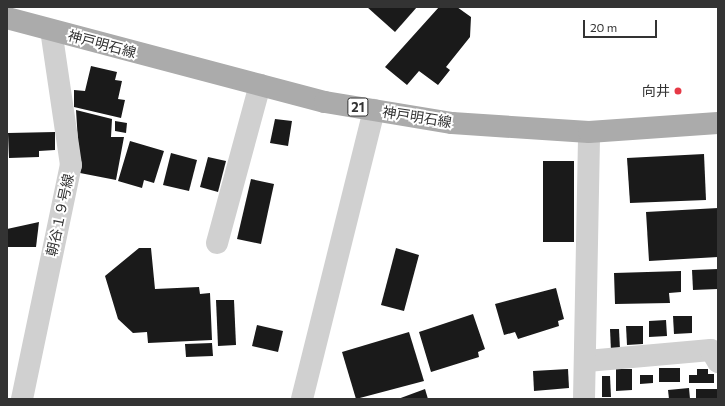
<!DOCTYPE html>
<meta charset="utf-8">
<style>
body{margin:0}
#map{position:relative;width:725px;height:406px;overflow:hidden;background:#fff;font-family:Commissioner,"Noto Sans JP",sans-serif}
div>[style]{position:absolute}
.building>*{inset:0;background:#1a1a1a}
.minor>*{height:22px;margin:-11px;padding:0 11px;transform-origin:11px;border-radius:11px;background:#d0d0d0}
.major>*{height:22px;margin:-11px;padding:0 11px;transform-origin:11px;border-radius:11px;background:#ababab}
.dots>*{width:11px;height:11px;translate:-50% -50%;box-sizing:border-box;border:2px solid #fff;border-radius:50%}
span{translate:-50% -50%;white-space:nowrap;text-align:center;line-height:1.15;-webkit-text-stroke:4px #fff;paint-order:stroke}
.shield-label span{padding:1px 3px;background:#fff;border:1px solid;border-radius:3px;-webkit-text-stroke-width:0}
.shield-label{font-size:13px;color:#333;font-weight:700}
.street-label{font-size:14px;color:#333}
.poi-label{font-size:14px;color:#333}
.right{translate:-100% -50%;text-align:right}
.frame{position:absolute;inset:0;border:8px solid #333;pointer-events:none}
.scale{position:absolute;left:583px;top:20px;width:74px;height:18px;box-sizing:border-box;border:2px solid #333;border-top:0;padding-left:5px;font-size:12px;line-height:14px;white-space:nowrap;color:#333;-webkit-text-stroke:3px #fff;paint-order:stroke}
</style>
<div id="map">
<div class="building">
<div style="clip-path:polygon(367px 7px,417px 7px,395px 32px)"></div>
<div style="clip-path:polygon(439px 7px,457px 7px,471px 17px,470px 37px,446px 67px,450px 70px,438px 85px,419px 71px,407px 85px,385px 67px)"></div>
<div style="clip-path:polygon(91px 66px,117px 72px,115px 80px,122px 81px,118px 99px,125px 100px,121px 118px,74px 107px,74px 90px,85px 91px)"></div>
<div style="clip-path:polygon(76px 110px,112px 119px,111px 137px,124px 137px,116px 180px,80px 173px)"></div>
<div style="clip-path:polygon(275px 119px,292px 121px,288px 146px,270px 143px)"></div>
<div style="clip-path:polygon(115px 121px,127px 123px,126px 133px,115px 131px)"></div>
<div style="clip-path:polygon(55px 132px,55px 150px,39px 151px,39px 157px,9px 158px,8px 133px)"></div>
<div style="clip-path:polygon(130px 141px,164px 151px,154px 183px,144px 180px,142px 188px,118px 181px)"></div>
<div style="clip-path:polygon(171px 153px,197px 160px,189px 191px,163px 185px)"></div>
<div style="clip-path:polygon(704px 154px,706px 200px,630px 203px,627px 158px)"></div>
<div style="clip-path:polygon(208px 157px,226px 161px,218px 192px,200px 187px)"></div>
<div style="clip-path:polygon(543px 161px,574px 161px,574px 242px,543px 242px)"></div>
<div style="clip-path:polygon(251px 179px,274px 184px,261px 244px,237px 239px)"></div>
<div style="clip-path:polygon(718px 208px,718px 257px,649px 261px,646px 212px)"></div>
<div style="clip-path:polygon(39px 222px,36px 247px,7px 247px,7px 229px)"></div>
<div style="clip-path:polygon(139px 248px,151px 248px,155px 289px,199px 287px,200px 294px,210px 293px,212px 340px,148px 343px,147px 332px,133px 333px,118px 319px,105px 276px)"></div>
<div style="clip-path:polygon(396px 248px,419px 255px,404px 311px,381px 305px)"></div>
<div style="clip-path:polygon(718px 269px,718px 289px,693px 290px,692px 270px)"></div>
<div style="clip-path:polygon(681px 271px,681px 292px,669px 293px,670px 303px,615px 304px,614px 273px)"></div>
<div style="clip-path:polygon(556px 288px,564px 319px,558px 321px,559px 326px,518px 339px,515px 332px,504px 335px,495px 304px)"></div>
<div style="clip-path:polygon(216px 300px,234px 300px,236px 345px,218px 346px)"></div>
<div style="clip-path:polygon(473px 314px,485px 349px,478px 352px,479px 357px,431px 372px,419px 332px)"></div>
<div style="clip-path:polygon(673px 316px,692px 316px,692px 333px,674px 334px)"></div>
<div style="clip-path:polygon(666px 320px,667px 336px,649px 337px,649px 321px)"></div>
<div style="clip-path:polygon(257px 325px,283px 331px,278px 352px,252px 346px)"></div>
<div style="clip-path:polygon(626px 326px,643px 326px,643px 344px,627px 345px)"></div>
<div style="clip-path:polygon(610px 329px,619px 329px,620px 350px,611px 351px)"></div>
<div style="clip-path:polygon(409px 332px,424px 381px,356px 399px,342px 352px)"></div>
<div style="clip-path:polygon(212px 343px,213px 356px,186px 357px,185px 344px)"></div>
<div style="clip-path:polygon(659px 368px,680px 368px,680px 382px,659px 382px)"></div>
<div style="clip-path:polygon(568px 369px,569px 388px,534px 391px,533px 371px)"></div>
<div style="clip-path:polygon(616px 369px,632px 369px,632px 390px,616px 391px)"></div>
<div style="clip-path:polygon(697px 369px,708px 369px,708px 374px,714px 374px,714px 383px,689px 383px,689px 375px,697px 375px)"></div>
<div style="clip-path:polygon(640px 375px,653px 375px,653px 383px,640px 384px)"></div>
<div style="clip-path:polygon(602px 376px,610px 376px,611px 397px,602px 397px)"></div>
<div style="clip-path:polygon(689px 388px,690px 399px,669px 399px,668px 390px)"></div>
<div style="clip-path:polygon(425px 389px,428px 399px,398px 399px)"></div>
<div style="clip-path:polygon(696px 389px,718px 389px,718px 399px,696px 399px)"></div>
</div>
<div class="minor">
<div style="left:217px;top:243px;width:164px;rotate:-74.8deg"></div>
<div style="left:587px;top:361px;width:124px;rotate:-5.1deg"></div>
<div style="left:711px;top:350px;width:14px;rotate:60deg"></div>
<div style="left:22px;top:399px;width:239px;rotate:-78.2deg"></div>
<div style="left:71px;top:165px;width:136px;rotate:-98.4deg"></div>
<div style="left:302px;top:399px;width:298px;rotate:-76deg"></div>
<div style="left:584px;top:399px;width:267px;rotate:-88.9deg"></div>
</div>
<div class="major">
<div style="left:7px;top:18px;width:329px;rotate:14.8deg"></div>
<div style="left:325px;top:102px;width:129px;rotate:9.4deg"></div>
<div style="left:452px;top:123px;width:137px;rotate:3.8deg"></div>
<div style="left:589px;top:132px;width:129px;rotate:-4deg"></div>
</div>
<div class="dots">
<div style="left:678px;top:91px;background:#e63946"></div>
</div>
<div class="shield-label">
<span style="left:358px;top:107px">21</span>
</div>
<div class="street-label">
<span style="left:102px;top:44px;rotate:15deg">神戸明石線</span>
<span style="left:417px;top:117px;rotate:9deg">神戸明石線</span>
<span style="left:60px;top:215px;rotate:-78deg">朝谷１９号線</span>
</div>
<div class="poi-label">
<span class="right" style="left:670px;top:91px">向井</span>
</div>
<div class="frame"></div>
<div class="scale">20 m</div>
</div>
